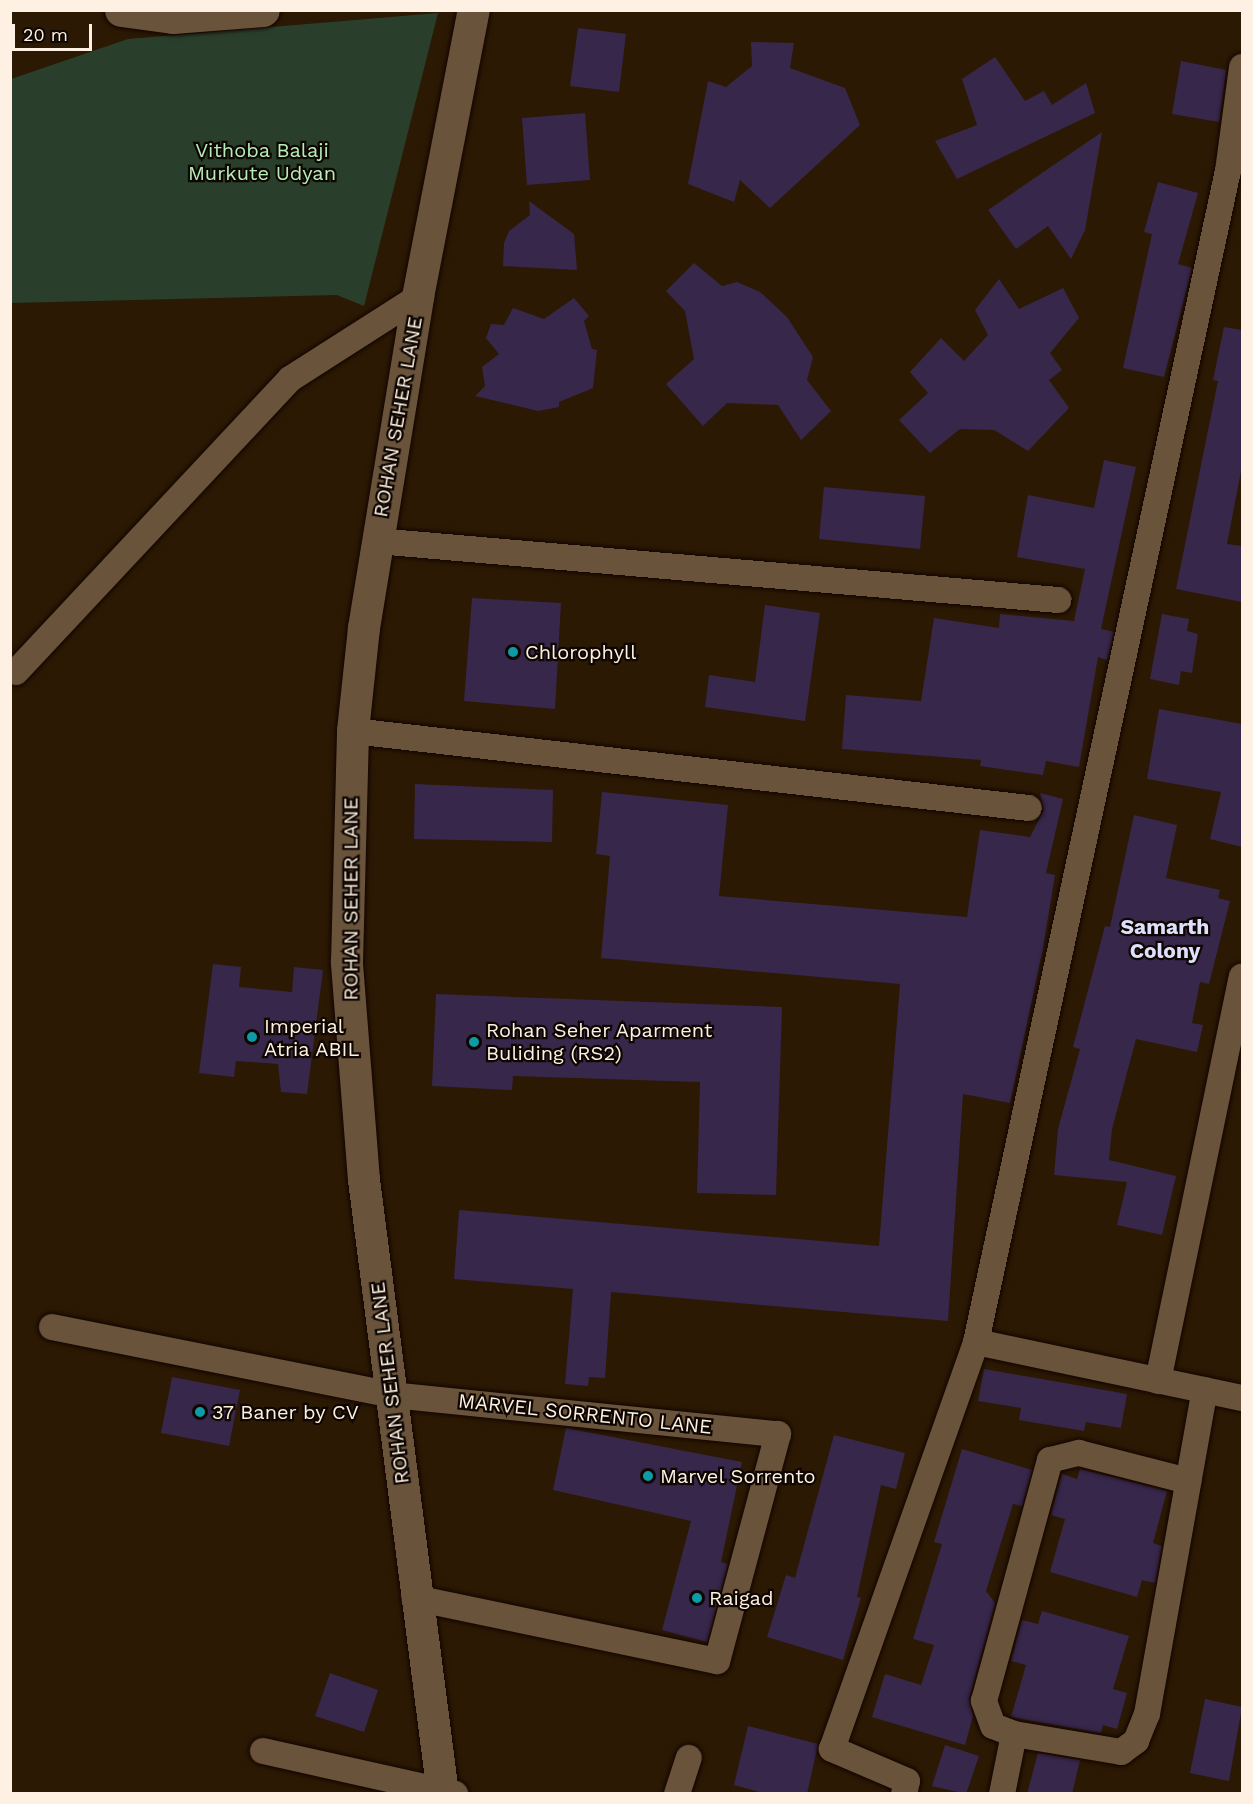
<!DOCTYPE html>
<style>
body{margin:0}
#map{position:relative;width:1253px;height:1804px;overflow:hidden;background:#2b1903;font-family:"Work Sans",sans-serif}
div>[style]{position:absolute}
.green>*{inset:0;background:#2a3f2b}
.building>*{inset:0;background:#37274b}
.roads{filter:drop-shadow(0 0 2px #130400) drop-shadow(0 0 2px #130400)}
.minor>*{height:26px;margin:-13px;padding:0 13px;transform-origin:13px;border-radius:13px;background:#69533b}
.tertiary>*{height:32px;margin:-16px;padding:0 16px;transform-origin:16px;border-radius:16px;background:#69533b}
.secondary>*{height:33px;margin:-16.5px;padding:0 16.5px;transform-origin:16.5px;border-radius:16.5px;background:#69533b}
.dots>*{width:16px;height:16px;translate:-50% -50%;box-sizing:border-box;border:3px solid #0e0601;border-radius:50%}
span{translate:-50% -50%;white-space:nowrap;text-align:center;line-height:1.15;-webkit-text-stroke:4.5px #0e0601;paint-order:stroke}
.park-label{font-size:20px;color:#b6eeb7}
.street-label{font-size:20px;color:#fef1e3}
.poi-label{font-size:20px;color:#fef1e3}
.left{translate:0 -50%;text-align:left}
.neighbourhood-label{font-size:21px;color:#dedffc;font-weight:700}
.frame{position:absolute;inset:0;border:12px solid #fef1e3;pointer-events:none}
.scale{position:absolute;left:12px;top:24px;width:80px;height:27px;box-sizing:border-box;border:3px solid #fef1e3;border-top:0;padding-left:8px;font-size:18px;line-height:21px;white-space:nowrap;color:#fef1e3;-webkit-text-stroke:4px #0e0601;paint-order:stroke}
</style>
<div id="map">
<div class="green">
<div style="clip-path:polygon(438px 13px,364px 306px,337px 295px,11px 303px,11px 79px,128px 39px)"></div>
</div>
<div class="building">
<div style="clip-path:polygon(578px 28px,626px 34px,619px 92px,570px 86px)"></div>
<div style="clip-path:polygon(751px 42px,794px 43px,790px 68px,845px 88px,860px 125px,770px 208px,740px 180px,734px 202px,688px 184px,708px 81px,726px 87px,752px 66px)"></div>
<div style="clip-path:polygon(995px 57px,1025px 101px,1044px 91px,1052px 105px,1086px 83px,1095px 113px,957px 179px,935px 141px,977px 125px,962px 79px)"></div>
<div style="clip-path:polygon(1181px 61px,1226px 70px,1219px 122px,1172px 114px)"></div>
<div style="clip-path:polygon(585px 113px,590px 180px,527px 185px,522px 118px)"></div>
<div style="clip-path:polygon(1102px 132px,1085px 230px,1071px 259px,1048px 226px,1016px 249px,988px 210px)"></div>
<div style="clip-path:polygon(1158px 182px,1198px 193px,1178px 264px,1192px 268px,1164px 377px,1123px 368px,1152px 234px,1144px 232px)"></div>
<div style="clip-path:polygon(529px 201px,574px 234px,577px 270px,503px 266px,504px 243px,509px 231px,530px 215px)"></div>
<div style="clip-path:polygon(694px 263px,722px 286px,737px 282px,760px 292px,787px 317px,813px 357px,807px 380px,831px 411px,801px 440px,778px 405px,727px 403px,703px 426px,666px 384px,694px 359px,685px 311px,666px 291px)"></div>
<div style="clip-path:polygon(999px 279px,1019px 309px,1063px 288px,1079px 318px,1050px 353px,1062px 370px,1049px 380px,1069px 408px,1028px 451px,994px 430px,960px 429px,930px 453px,899px 420px,928px 393px,910px 372px,941px 338px,964px 361px,988px 335px,975px 310px)"></div>
<div style="clip-path:polygon(574px 298px,589px 316px,584px 321px,592px 349px,597px 350px,593px 388px,559px 402px,559px 407px,538px 411px,475px 396px,485px 386px,482px 367px,499px 354px,486px 338px,491px 324px,504px 325px,513px 308px,544px 319px)"></div>
<div style="clip-path:polygon(1224px 327px,1242px 330px,1242px 466px,1227px 544px,1242px 546px,1242px 602px,1176px 589px,1218px 381px,1213px 380px)"></div>
<div style="clip-path:polygon(1104px 460px,1136px 467px,1101px 629px,1114px 632px,1107px 660px,1098px 657px,1079px 767px,1046px 761px,1043px 775px,980px 766px,981px 760px,842px 749px,846px 695px,921px 701px,934px 618px,999px 628px,1000px 614px,1074px 621px,1085px 569px,1017px 557px,1028px 495px,1094px 508px)"></div>
<div style="clip-path:polygon(824px 487px,925px 496px,920px 549px,819px 539px)"></div>
<div style="clip-path:polygon(472px 598px,561px 603px,555px 709px,464px 701px)"></div>
<div style="clip-path:polygon(765px 605px,820px 613px,805px 721px,705px 707px,709px 675px,755px 682px)"></div>
<div style="clip-path:polygon(1162px 614px,1189px 619px,1187px 631px,1198px 634px,1192px 673px,1181px 671px,1179px 685px,1150px 679px)"></div>
<div style="clip-path:polygon(1159px 709px,1242px 724px,1242px 847px,1210px 839px,1221px 792px,1147px 779px)"></div>
<div style="clip-path:polygon(415px 784px,553px 790px,552px 842px,414px 839px)"></div>
<div style="clip-path:polygon(602px 792px,728px 805px,719px 896px,967px 917px,980px 830px,1030px 837px,1044px 810px,1040px 793px,1063px 799px,1046px 873px,1055px 875px,1043px 948px,1010px 1103px,963px 1094px,948px 1321px,611px 1292px,605px 1378px,589px 1377px,588px 1386px,565px 1384px,573px 1289px,454px 1279px,459px 1210px,879px 1246px,900px 984px,601px 958px,610px 856px,596px 854px)"></div>
<div style="clip-path:polygon(1134px 815px,1177px 825px,1166px 878px,1220px 890px,1218px 898px,1230px 901px,1209px 984px,1200px 982px,1192px 1023px,1203px 1025px,1197px 1052px,1136px 1039px,1112px 1129px,1109px 1160px,1176px 1176px,1162px 1235px,1117px 1225px,1127px 1182px,1054px 1175px,1058px 1129px,1080px 1049px,1073px 1047px,1105px 926px,1110px 927px)"></div>
<div style="clip-path:polygon(213px 964px,241px 967px,239px 987px,292px 992px,294px 967px,323px 970px,307px 1094px,281px 1092px,278px 1064px,236px 1061px,234px 1077px,199px 1073px)"></div>
<div style="clip-path:polygon(436px 994px,782px 1007px,776px 1195px,697px 1193px,700px 1082px,513px 1076px,512px 1090px,432px 1086px)"></div>
<div style="clip-path:polygon(984px 1369px,1127px 1394px,1121px 1428px,1086px 1422px,1084px 1431px,1019px 1420px,1021px 1408px,978px 1401px)"></div>
<div style="clip-path:polygon(172px 1377px,240px 1390px,229px 1446px,161px 1433px)"></div>
<div style="clip-path:polygon(566px 1428px,742px 1462px,721px 1562px,728px 1564px,707px 1642px,662px 1630px,691px 1521px,553px 1490px)"></div>
<div style="clip-path:polygon(834px 1435px,905px 1453px,896px 1489px,881px 1485px,857px 1597px,861px 1598px,843px 1660px,767px 1637px,786px 1575px,795px 1578px)"></div>
<div style="clip-path:polygon(962px 1449px,1032px 1470px,1022px 1506px,1013px 1504px,986px 1591px,995px 1603px,969px 1699px,973px 1716px,965px 1745px,872px 1717px,885px 1674px,921px 1685px,934px 1645px,913px 1639px,942px 1544px,934px 1542px)"></div>
<div style="clip-path:polygon(1080px 1469px,1167px 1491px,1153px 1543px,1162px 1546px,1155px 1583px,1142px 1580px,1137px 1597px,1050px 1572px,1065px 1519px,1051px 1515px,1062px 1474px,1077px 1479px)"></div>
<div style="clip-path:polygon(1042px 1611px,1129px 1636px,1113px 1689px,1127px 1693px,1117px 1729px,1103px 1725px,1101px 1733px,1011px 1717px,1026px 1665px,1011px 1661px,1022px 1620px,1038px 1624px)"></div>
<div style="clip-path:polygon(330px 1673px,378px 1690px,364px 1732px,315px 1716px)"></div>
<div style="clip-path:polygon(1205px 1699px,1242px 1707px,1229px 1781px,1190px 1773px)"></div>
<div style="clip-path:polygon(748px 1726px,818px 1744px,807px 1794px,767px 1794px,734px 1785px)"></div>
<div style="clip-path:polygon(945px 1745px,979px 1756px,966px 1794px,932px 1786px)"></div>
<div style="clip-path:polygon(1038px 1753px,1080px 1760px,1072px 1794px,1027px 1794px)"></div>
</div>
<div class="roads">
<div class="minor">
<div style="left:377px;top:541px;width:684px;rotate:4.95deg"></div>
<div style="left:16px;top:672px;width:401px;rotate:-46.9deg"></div>
<div style="left:290px;top:379px;width:152px;rotate:-32.6deg"></div>
<div style="left:353px;top:731px;width:680px;rotate:6.5deg"></div>
<div style="left:52px;top:1327px;width:346px;rotate:11.3deg"></div>
<div style="left:391px;top:1395px;width:389px;rotate:5.8deg"></div>
<div style="left:778px;top:1434px;width:235px;rotate:105deg"></div>
<div style="left:717px;top:1661px;width:309px;rotate:-168.2deg"></div>
<div style="left:976px;top:1342px;width:272px;rotate:11.9deg"></div>
<div style="left:1158px;top:1381px;width:413px;rotate:-78.3deg"></div>
<div style="left:1014px;top:1734px;width:22px;rotate:-159deg"></div>
<div style="left:993px;top:1726px;width:27px;rotate:-110deg"></div>
<div style="left:984px;top:1701px;width:250px;rotate:-74.7deg"></div>
<div style="left:1050px;top:1460px;width:30px;rotate:-14deg"></div>
<div style="left:1079px;top:1453px;width:113px;rotate:14.4deg"></div>
<div style="left:263px;top:1751px;width:197px;rotate:12.6deg"></div>
<div style="left:677px;top:1794px;width:38px;rotate:-72deg"></div>
<div style="left:904px;top:1794px;width:13px;rotate:-77deg"></div>
<div style="left:907px;top:1781px;width:82px;rotate:-156.9deg"></div>
<div style="left:832px;top:1749px;width:432px;rotate:-70.5deg"></div>
<div style="left:976px;top:1342px;width:1198px;rotate:-77.86deg"></div>
<div style="left:1228px;top:171px;width:105px;rotate:-82.3deg"></div>
<div style="left:1002px;top:1794px;width:61px;rotate:-78.7deg"></div>
<div style="left:1014px;top:1734px;width:109px;rotate:9.5deg"></div>
<div style="left:1121px;top:1752px;width:19px;rotate:-36deg"></div>
<div style="left:1136px;top:1741px;width:29px;rotate:-68deg"></div>
<div style="left:1147px;top:1714px;width:329px;rotate:-79.9deg"></div>
</div>
<div class="tertiary">
<div style="left:443px;top:1794px;width:619px;rotate:-97.33deg"></div>
<div style="left:364px;top:1180px;width:219px;rotate:-94.5deg"></div>
<div style="left:347px;top:962px;width:231px;rotate:-88.5deg"></div>
<div style="left:353px;top:731px;width:104px;rotate:-83.9deg"></div>
<div style="left:364px;top:628px;width:335px;rotate:-80.7deg"></div>
<div style="left:418px;top:297px;width:292px;rotate:-79deg"></div>
</div>
<div class="secondary">
<div style="left:121px;top:10px;width:52px;rotate:7.7deg"></div>
<div style="left:173px;top:17px;width:90px;rotate:-4.4deg"></div>
</div>
</div>
<div class="dots">
<div style="left:513px;top:652px;background:#0f9aa8"></div>
<div style="left:252px;top:1037px;background:#0f9aa8"></div>
<div style="left:474px;top:1042px;background:#0f9aa8"></div>
<div style="left:200px;top:1412px;background:#0f9aa8"></div>
<div style="left:648px;top:1476px;background:#0f9aa8"></div>
<div style="left:697px;top:1598px;background:#0f9aa8"></div>
</div>
<div class="park-label">
<span style="left:262px;top:162px">Vithoba Balaji<br>Murkute Udyan</span>
</div>
<div class="street-label">
<span style="left:398px;top:417px;rotate:-80deg">ROHAN SEHER LANE</span>
<span style="left:351px;top:899px;rotate:-90deg">ROHAN SEHER LANE</span>
<span style="left:390px;top:1383px;rotate:-97deg">ROHAN SEHER LANE</span>
<span style="left:585px;top:1414px;rotate:6deg">MARVEL SORRENTO LANE</span>
</div>
<div class="poi-label">
<span class="left" style="left:525px;top:652px">Chlorophyll</span>
<span class="left" style="left:264px;top:1038px">Imperial<br>Atria ABIL</span>
<span class="left" style="left:486px;top:1042px">Rohan Seher Aparment<br>Buliding (RS2)</span>
<span class="left" style="left:212px;top:1412px">37 Baner by CV</span>
<span class="left" style="left:660px;top:1476px">Marvel Sorrento</span>
<span class="left" style="left:709px;top:1598px">Raigad</span>
</div>
<div class="neighbourhood-label">
<span style="left:1165px;top:939px">Samarth<br>Colony</span>
</div>
<div class="frame"></div>
<div class="scale">20 m</div>
</div>
